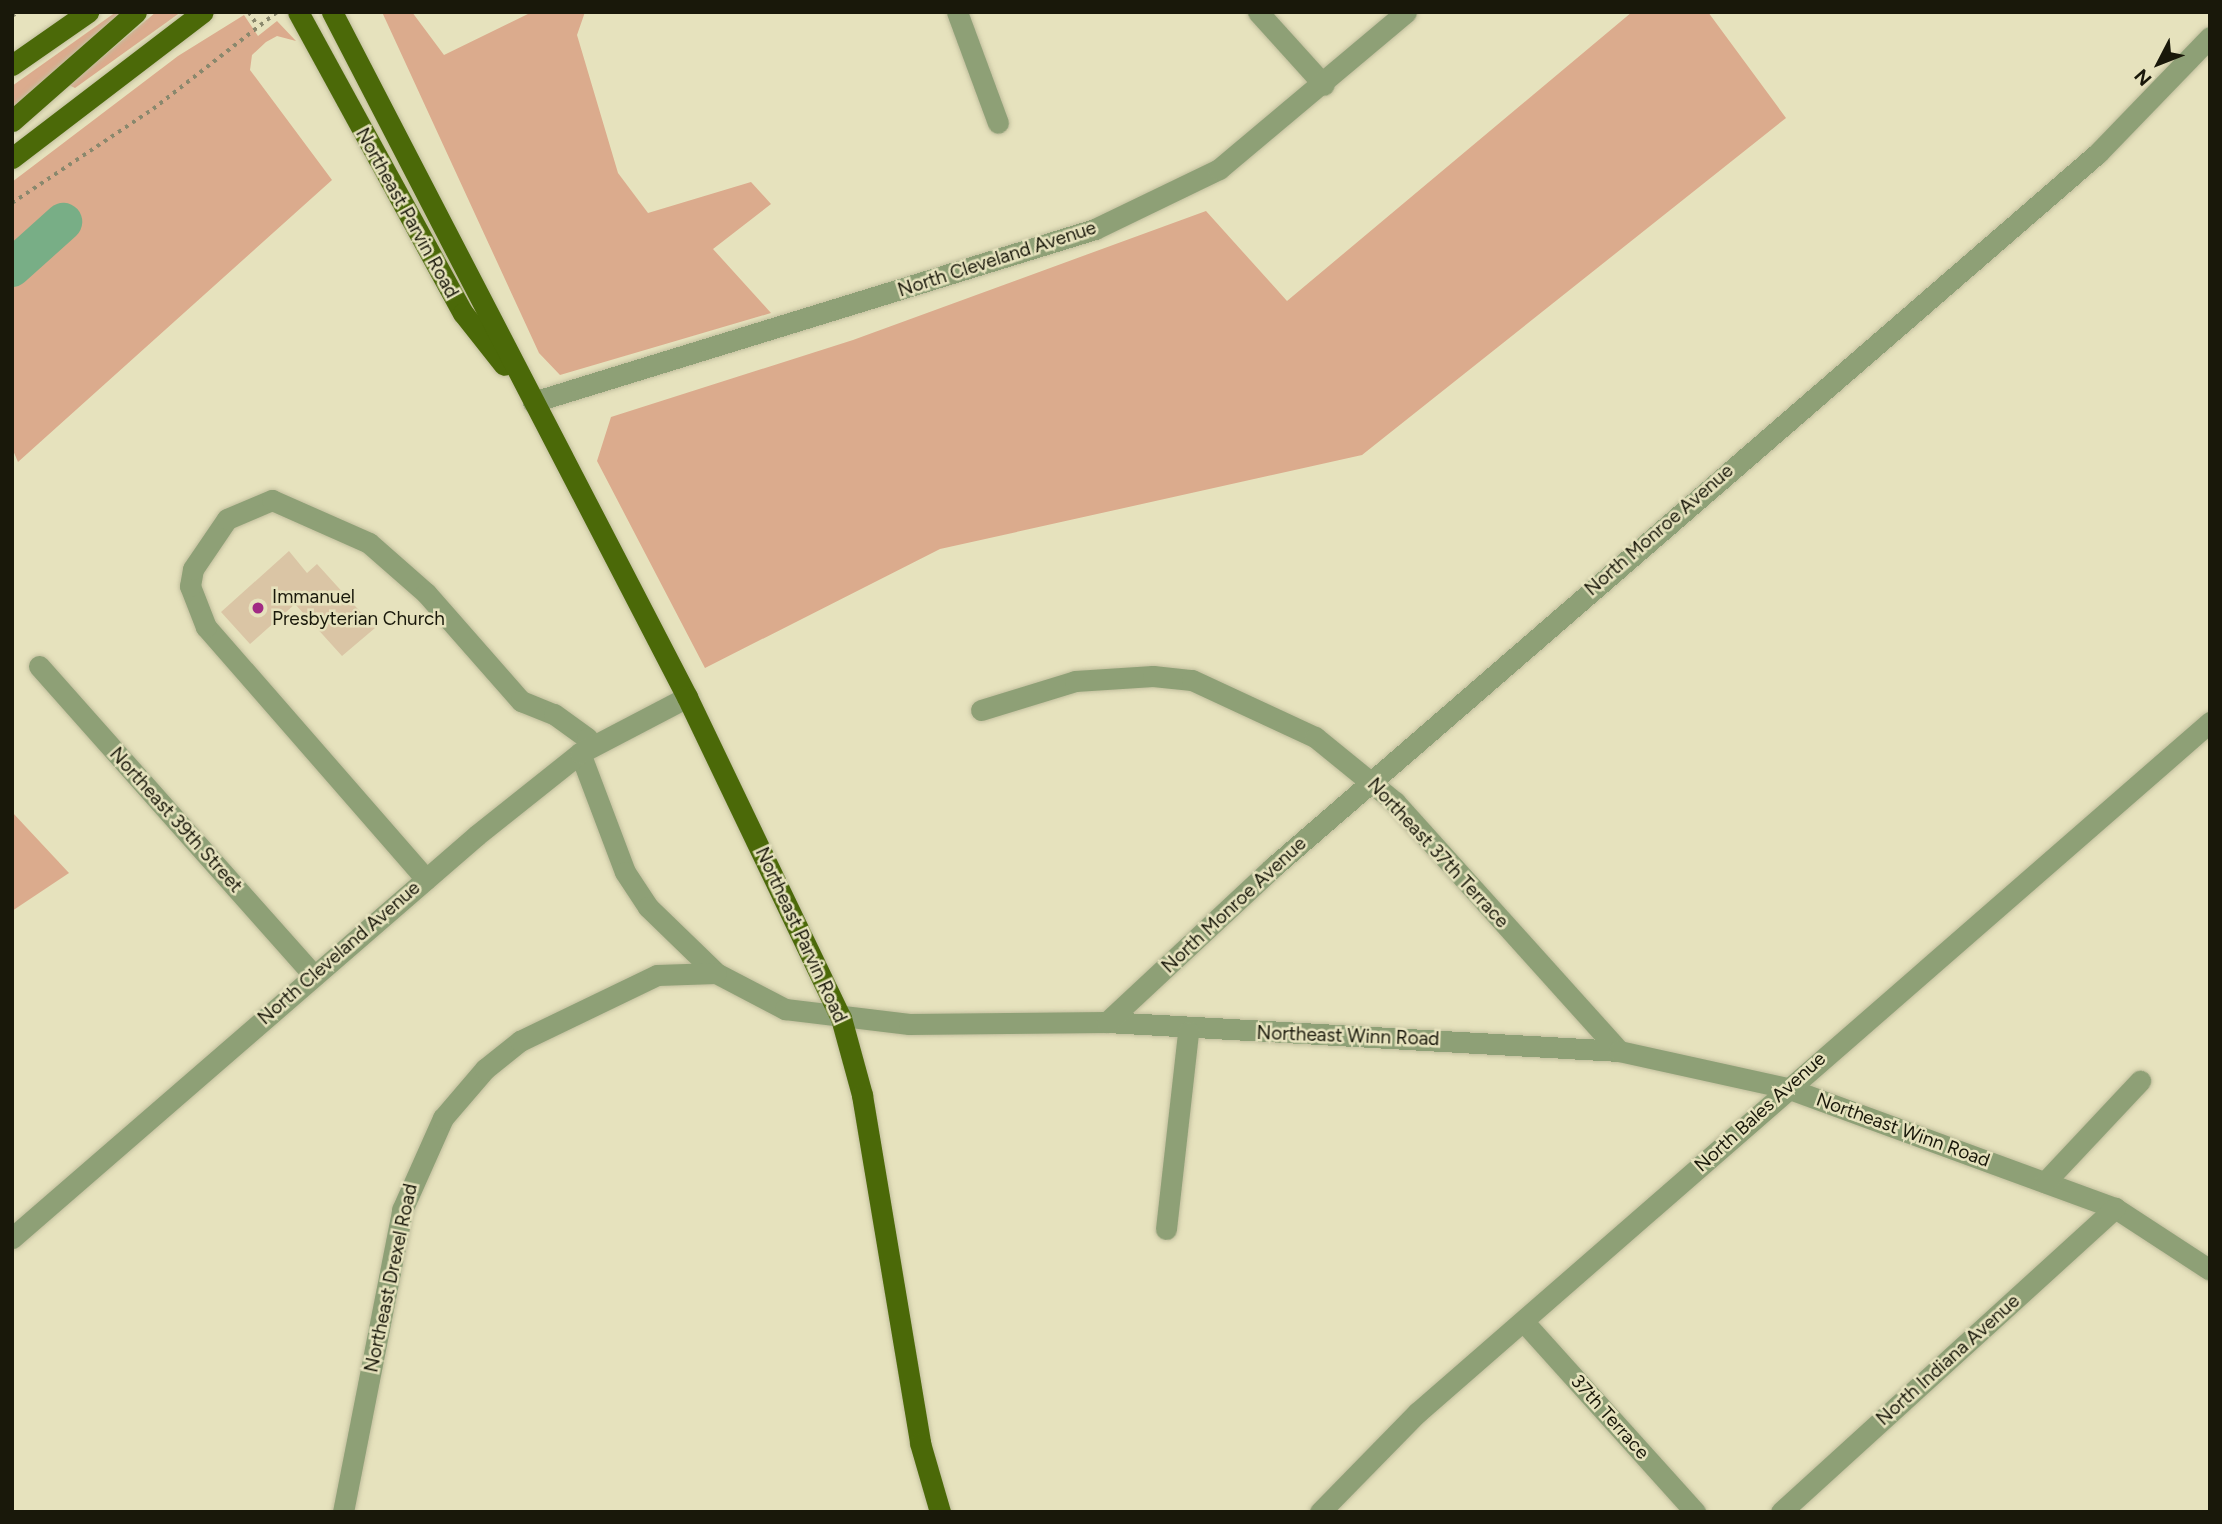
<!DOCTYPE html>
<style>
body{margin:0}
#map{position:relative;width:2222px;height:1524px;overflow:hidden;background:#e6e2bd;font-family:Figtree,sans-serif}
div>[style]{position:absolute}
.green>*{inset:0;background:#dbab8d}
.river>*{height:38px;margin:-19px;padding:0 19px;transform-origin:19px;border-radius:19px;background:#78ae86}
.building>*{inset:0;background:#dac5a5}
.path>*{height:3.5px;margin-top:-1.75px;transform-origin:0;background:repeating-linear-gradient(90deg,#8a886d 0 3.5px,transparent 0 8.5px)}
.roads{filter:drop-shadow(0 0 2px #c1be9d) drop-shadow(0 0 2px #c1be9d)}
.minor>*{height:21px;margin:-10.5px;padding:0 10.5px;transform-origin:10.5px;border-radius:10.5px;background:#8ea076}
.major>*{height:21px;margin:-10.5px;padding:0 10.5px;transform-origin:10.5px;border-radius:10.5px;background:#4b6908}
.dots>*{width:19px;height:19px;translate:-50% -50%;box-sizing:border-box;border:4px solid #e6e2bd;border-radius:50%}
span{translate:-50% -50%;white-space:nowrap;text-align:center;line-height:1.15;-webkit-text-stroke:5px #e6e2bd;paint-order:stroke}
.street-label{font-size:19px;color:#19180a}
.poi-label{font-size:19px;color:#19180a}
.left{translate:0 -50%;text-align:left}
.frame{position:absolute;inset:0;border:14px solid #19180a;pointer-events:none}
.north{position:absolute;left:2124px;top:28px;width:70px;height:70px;-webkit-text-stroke:5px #e6e2bd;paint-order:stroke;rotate:228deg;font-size:19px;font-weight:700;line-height:28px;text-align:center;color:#19180a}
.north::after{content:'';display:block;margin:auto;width:24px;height:32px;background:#19180a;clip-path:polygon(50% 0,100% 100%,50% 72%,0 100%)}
</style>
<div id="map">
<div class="green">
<div style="clip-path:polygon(116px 12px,124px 12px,12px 112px,12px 86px)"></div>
<div style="clip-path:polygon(156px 12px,181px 12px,75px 88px,69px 85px)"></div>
<div style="clip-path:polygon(382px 12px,412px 12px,444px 55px,532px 12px,585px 12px,577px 35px,618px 173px,648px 213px,751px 182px,771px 204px,713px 249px,771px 313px,560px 375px,539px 353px)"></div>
<div style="clip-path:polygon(1632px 12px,1708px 12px,1786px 118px,1362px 455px,940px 549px,705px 668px,597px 461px,611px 417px,853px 340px,1206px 211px,1287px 301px)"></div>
<div style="clip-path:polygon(244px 15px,258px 36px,277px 21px,296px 41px,277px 36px,266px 42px,252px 55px,250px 70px,332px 180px,18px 462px,12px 448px,12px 182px,178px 56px)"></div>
<div style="clip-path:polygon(12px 812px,69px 873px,12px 911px)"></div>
</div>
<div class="river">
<div style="left:12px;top:268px;width:69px;rotate:-42deg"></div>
</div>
<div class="building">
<div style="clip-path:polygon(289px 551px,307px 573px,317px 564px,375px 628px,342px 656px,295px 604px,250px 644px,221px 612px)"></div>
</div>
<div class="path">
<div style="left:249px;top:12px;width:15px;rotate:58deg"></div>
<div style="left:12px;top:16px;width:7px;rotate:-34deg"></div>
<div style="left:12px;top:203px;width:169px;rotate:-33.7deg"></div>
<div style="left:153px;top:109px;width:157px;rotate:-38deg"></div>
</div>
<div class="roads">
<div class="minor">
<div style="left:957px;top:12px;width:118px;rotate:69.7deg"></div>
<div style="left:1258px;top:12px;width:98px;rotate:47.9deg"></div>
<div style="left:533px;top:402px;width:588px;rotate:-17.11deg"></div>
<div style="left:1095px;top:229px;width:138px;rotate:-25.8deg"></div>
<div style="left:1219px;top:169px;width:244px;rotate:-40deg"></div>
<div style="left:39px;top:666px;width:413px;rotate:48.4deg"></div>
<div style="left:981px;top:710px;width:98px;rotate:-17.1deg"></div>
<div style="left:1075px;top:681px;width:78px;rotate:-3.7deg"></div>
<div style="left:1153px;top:676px;width:39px;rotate:6deg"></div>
<div style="left:1192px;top:680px;width:136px;rotate:24.9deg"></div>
<div style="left:1315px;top:737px;width:103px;rotate:39.1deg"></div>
<div style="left:1395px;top:802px;width:335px;rotate:48deg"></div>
<div style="left:580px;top:753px;width:127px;rotate:69.3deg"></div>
<div style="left:625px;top:872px;width:42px;rotate:56.7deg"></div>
<div style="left:648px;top:907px;width:95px;rotate:44.1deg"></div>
<div style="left:716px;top:973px;width:78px;rotate:27.6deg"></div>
<div style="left:785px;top:1009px;width:125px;rotate:6.9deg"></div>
<div style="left:909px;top:1024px;width:198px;rotate:-0.6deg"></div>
<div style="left:1107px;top:1022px;width:513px;rotate:3.24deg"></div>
<div style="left:1619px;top:1051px;width:172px;rotate:12.4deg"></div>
<div style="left:1787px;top:1088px;width:349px;rotate:20.1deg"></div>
<div style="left:2115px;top:1208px;width:113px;rotate:33.1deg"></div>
<div style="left:426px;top:879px;width:335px;rotate:-131.1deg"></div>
<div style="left:206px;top:627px;width:44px;rotate:-111.3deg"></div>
<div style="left:190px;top:586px;width:17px;rotate:-80deg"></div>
<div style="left:193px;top:569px;width:60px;rotate:-55.8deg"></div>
<div style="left:227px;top:519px;width:49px;rotate:-22.9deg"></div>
<div style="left:272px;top:500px;width:106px;rotate:23.9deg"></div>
<div style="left:369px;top:543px;width:76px;rotate:41.3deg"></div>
<div style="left:426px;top:593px;width:144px;rotate:48.7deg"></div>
<div style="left:521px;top:701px;width:35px;rotate:22deg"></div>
<div style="left:554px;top:714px;width:41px;rotate:36deg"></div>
<div style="left:587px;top:738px;width:10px;rotate:73deg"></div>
<div style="left:1107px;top:1022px;width:226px;rotate:-43deg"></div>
<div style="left:1272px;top:868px;width:1092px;rotate:-40.88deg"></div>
<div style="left:2098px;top:153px;width:161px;rotate:-46deg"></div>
<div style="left:2045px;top:1182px;width:139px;rotate:-46.8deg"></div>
<div style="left:1166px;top:1229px;width:198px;rotate:-83.6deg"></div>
<div style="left:12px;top:1238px;width:615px;rotate:-40.91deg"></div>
<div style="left:477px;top:835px;width:132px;rotate:-38.5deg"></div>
<div style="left:580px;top:753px;width:121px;rotate:-27.6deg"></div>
<div style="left:1524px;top:1322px;width:256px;rotate:48deg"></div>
<div style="left:343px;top:1512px;width:308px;rotate:-78.9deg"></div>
<div style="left:402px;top:1210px;width:101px;rotate:-66deg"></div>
<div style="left:443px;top:1118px;width:65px;rotate:-49.4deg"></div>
<div style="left:485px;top:1069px;width:45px;rotate:-38.7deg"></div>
<div style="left:520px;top:1041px;width:152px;rotate:-25.7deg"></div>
<div style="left:657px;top:975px;width:59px;rotate:-1.9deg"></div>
<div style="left:1320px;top:1512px;width:139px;rotate:-45.6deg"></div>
<div style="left:1417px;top:1413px;width:1052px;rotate:-41.07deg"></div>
<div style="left:1781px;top:1512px;width:452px;rotate:-42.3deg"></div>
</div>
<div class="major">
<div style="left:298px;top:12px;width:343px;rotate:61.3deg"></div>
<div style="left:463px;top:313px;width:66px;rotate:51.7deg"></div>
<div style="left:332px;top:12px;width:772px;rotate:62.6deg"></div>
<div style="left:687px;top:697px;width:356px;rotate:64.4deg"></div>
<div style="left:841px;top:1018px;width:80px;rotate:74.7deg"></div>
<div style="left:862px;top:1095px;width:353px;rotate:80.5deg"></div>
<div style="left:920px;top:1443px;width:72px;rotate:73.8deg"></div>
<div style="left:12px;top:65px;width:93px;rotate:-34.9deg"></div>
<div style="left:12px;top:121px;width:165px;rotate:-41.3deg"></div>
<div style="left:12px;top:158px;width:240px;rotate:-37.4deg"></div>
</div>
</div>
<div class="dots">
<div style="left:258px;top:608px;background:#a12b84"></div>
</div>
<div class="street-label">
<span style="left:407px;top:213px;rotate:61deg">Northeast Parvin Road</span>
<span style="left:997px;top:259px;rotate:-18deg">North Cleveland Avenue</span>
<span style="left:1659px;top:530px;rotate:-41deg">North Monroe Avenue</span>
<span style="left:176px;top:820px;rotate:48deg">Northeast 39th Street</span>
<span style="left:1438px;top:853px;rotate:47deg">Northeast 37th Terrace</span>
<span style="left:1234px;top:905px;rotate:-43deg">North Monroe Avenue</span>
<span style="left:801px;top:935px;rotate:65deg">Northeast Parvin Road</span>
<span style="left:339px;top:953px;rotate:-41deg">North Cleveland Avenue</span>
<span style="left:1348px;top:1036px;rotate:2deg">Northeast Winn Road</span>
<span style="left:1760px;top:1112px;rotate:-42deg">North Bales Avenue</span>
<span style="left:1903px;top:1130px;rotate:20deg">Northeast Winn Road</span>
<span style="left:391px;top:1278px;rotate:-78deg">Northeast Drexel Road</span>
<span style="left:1948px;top:1360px;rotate:-42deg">North Indiana Avenue</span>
<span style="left:1610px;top:1417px;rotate:48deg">37th Terrace</span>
</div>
<div class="poi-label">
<span class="left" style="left:272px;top:608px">Immanuel<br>Presbyterian Church</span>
</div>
<div class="frame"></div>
<div class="north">N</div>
</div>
